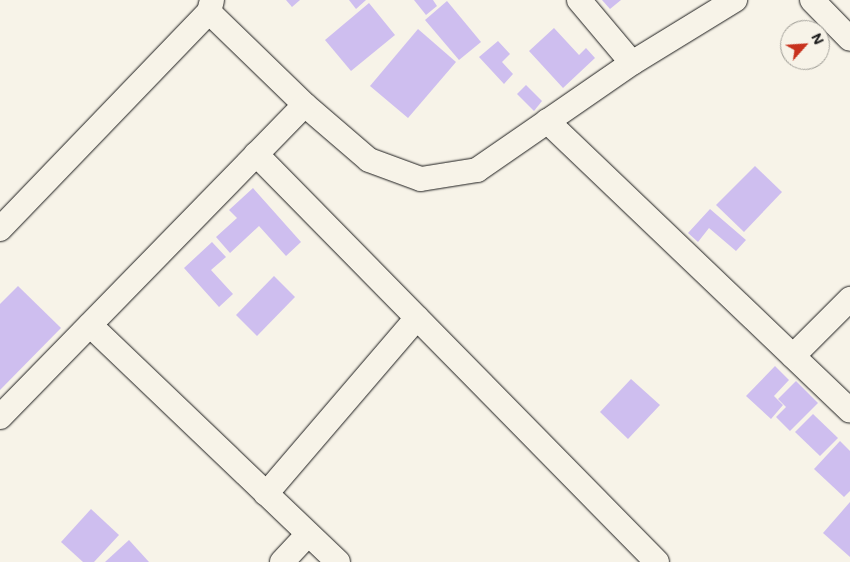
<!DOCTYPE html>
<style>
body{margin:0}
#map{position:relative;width:850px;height:562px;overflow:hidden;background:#f7f3e8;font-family:Mali,sans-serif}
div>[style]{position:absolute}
.building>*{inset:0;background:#cebeef}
.roads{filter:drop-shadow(0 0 1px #1c1c1c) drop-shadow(0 0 1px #1c1c1c)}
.minor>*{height:24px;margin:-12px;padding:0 12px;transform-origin:12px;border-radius:12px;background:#f7f3e8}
span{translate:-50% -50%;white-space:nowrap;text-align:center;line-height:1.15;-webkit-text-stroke:4px #f7f3e8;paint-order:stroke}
.north{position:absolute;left:780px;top:20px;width:50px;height:50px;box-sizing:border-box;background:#f7f3e8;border:1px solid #9f9d96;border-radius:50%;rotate:64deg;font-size:14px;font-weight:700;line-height:20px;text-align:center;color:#1c1c1c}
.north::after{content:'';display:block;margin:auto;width:18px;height:22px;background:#c8321e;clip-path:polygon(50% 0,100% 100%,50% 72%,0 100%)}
</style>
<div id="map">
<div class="building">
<div style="clip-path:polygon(286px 0,300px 0,292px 7px)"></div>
<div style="clip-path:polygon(349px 0,366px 0,356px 9px)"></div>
<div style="clip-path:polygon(414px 0,433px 0,437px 6px,426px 15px)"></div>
<div style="clip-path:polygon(602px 0,621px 0,610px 9px)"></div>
<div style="clip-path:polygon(447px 1px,481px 42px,459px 60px,425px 20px)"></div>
<div style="clip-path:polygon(369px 3px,395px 35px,351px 71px,325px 40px)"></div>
<div style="clip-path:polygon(554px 28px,579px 55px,586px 48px,595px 58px,563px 88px,529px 51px)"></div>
<div style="clip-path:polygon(418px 29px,456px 62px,408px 118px,370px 86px)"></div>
<div style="clip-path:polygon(498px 41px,510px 54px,502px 62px,513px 74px,504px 84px,479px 57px)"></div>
<div style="clip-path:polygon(526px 85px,542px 101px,534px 111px,517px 94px)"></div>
<div style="clip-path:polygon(755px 166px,782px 192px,744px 232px,716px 205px)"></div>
<div style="clip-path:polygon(253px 188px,301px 242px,286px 256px,259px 226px,230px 253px,216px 237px,237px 218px,229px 210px)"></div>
<div style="clip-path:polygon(710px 209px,746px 240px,736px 251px,709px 228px,698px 242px,688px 233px)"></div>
<div style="clip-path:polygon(212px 242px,226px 257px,211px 270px,233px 294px,219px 307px,184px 268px)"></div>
<div style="clip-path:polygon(274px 276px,295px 297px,257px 336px,236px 315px)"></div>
<div style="clip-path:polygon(18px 286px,61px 328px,0 390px,0 304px)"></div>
<div style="clip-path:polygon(775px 366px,789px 380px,774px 396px,783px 405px,771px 419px,746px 396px)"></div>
<div style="clip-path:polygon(631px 379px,660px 405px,628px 439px,600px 412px)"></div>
<div style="clip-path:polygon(796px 381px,818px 403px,790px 431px,776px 417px,786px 407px,778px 399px)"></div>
<div style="clip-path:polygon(813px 414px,838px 438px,820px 456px,795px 432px)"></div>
<div style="clip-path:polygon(840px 441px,850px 451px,850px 491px,844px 497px,814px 469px)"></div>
<div style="clip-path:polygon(850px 502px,850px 557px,823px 533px)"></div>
<div style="clip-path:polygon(91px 509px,119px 535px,94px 562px,83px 562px,61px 542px)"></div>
<div style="clip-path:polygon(129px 540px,149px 562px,105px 562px)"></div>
</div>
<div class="roads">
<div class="minor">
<div style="left:212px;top:0;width:12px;rotate:104deg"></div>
<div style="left:209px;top:12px;width:134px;rotate:44.1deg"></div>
<div style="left:305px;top:105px;width:84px;rotate:40.7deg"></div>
<div style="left:369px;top:160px;width:55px;rotate:20.1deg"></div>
<div style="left:421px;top:179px;width:57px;rotate:-9.1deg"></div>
<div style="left:477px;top:170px;width:188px;rotate:-34.6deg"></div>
<div style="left:632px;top:63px;width:121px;rotate:-31.5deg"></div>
<div style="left:579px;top:0;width:82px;rotate:49.9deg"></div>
<div style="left:812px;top:0;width:54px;rotate:45.7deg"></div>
<div style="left:547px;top:121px;width:419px;rotate:43.7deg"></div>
<div style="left:256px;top:154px;width:572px;rotate:45.5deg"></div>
<div style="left:0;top:229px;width:301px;rotate:-46.1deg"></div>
<div style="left:90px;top:325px;width:343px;rotate:43.7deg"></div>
<div style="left:793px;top:356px;width:81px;rotate:-45deg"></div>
<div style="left:0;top:417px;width:436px;rotate:-45.7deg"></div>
<div style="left:266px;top:494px;width:232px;rotate:-49.4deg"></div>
<div style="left:282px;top:562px;width:38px;rotate:-47deg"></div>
</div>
</div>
<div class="north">N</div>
</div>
